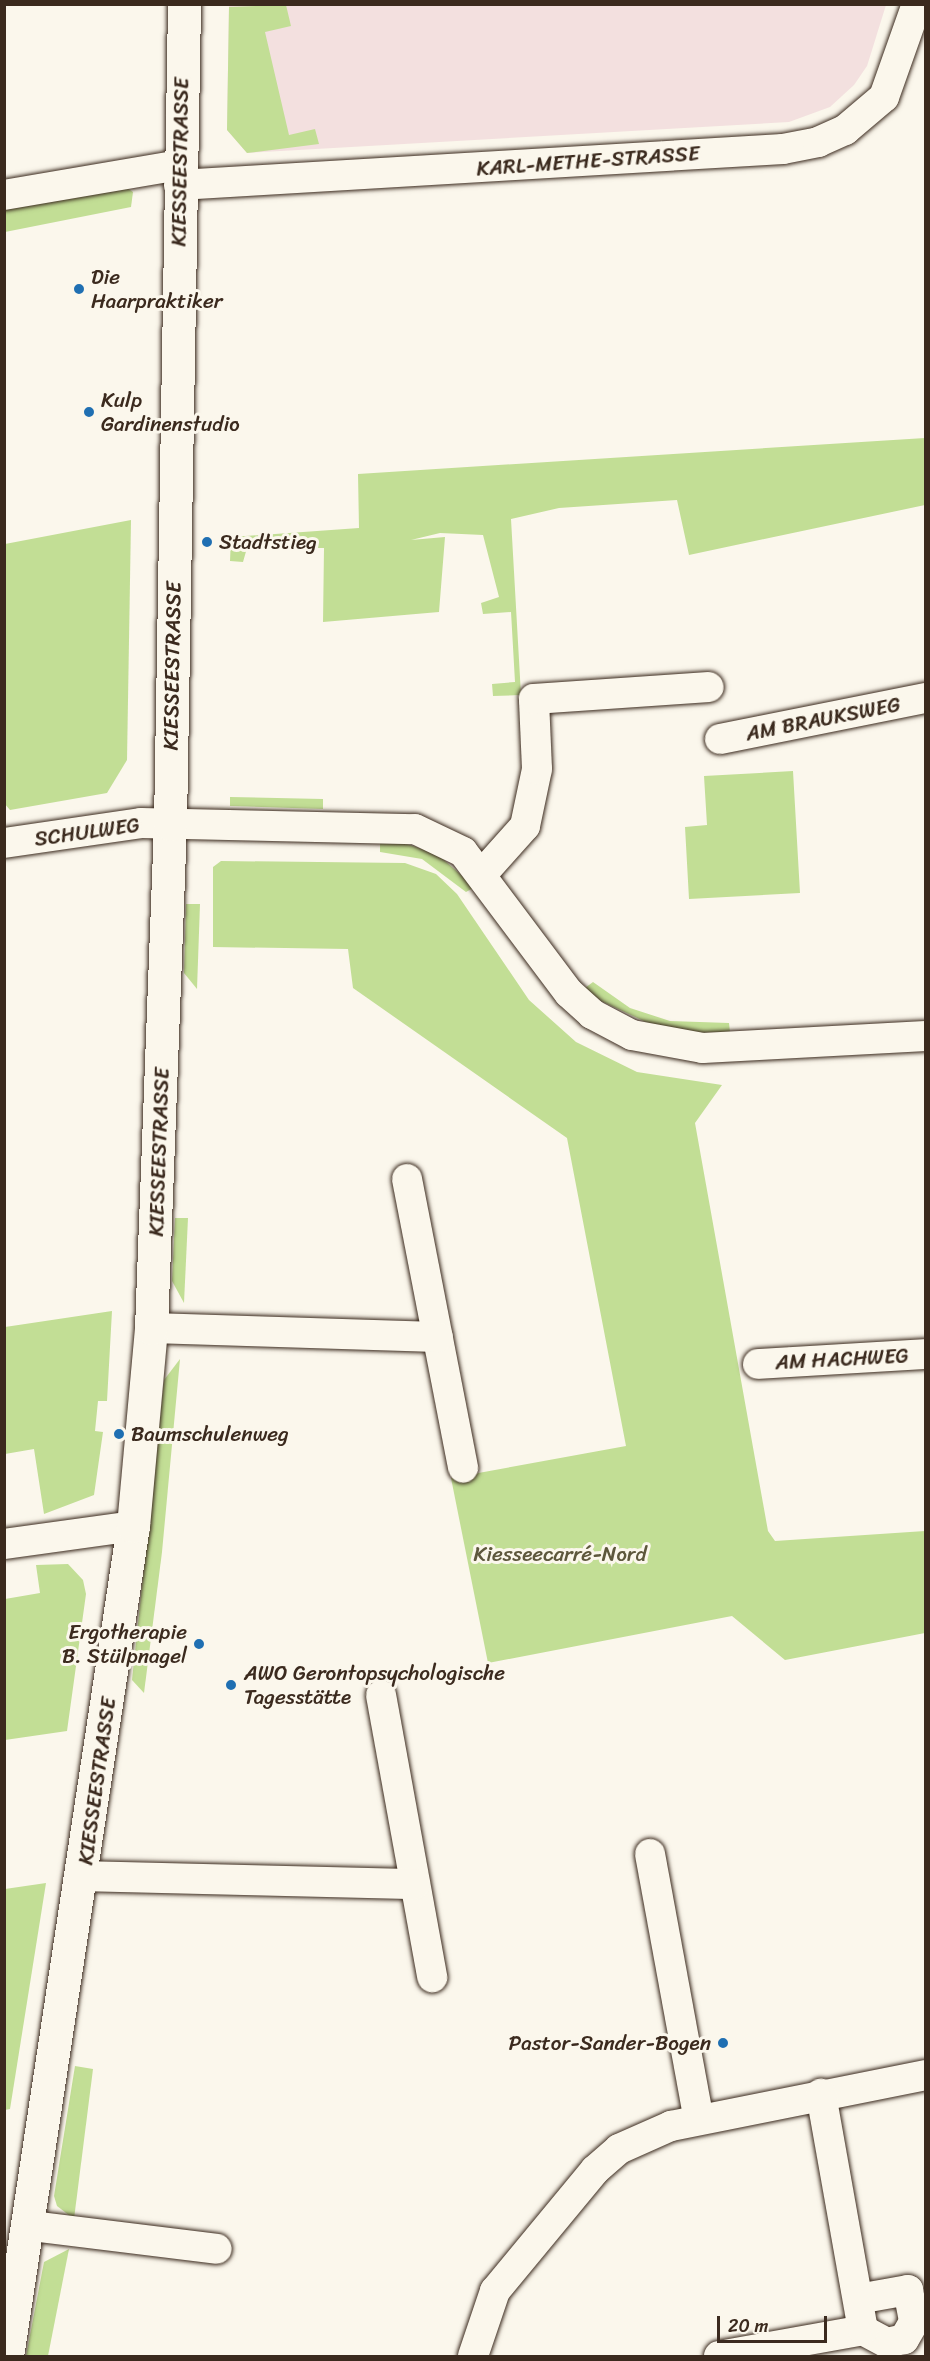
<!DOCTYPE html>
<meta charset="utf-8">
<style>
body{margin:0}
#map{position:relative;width:930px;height:2361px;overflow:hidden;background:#fbf7ec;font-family:Sriracha,sans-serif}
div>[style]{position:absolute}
.built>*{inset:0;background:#f3e0df}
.green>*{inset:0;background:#c2de95}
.roads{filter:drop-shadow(0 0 2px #3b2a1e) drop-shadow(0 0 2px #3b2a1e)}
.minor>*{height:30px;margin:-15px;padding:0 15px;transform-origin:15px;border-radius:15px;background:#fbf7ec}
.tertiary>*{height:33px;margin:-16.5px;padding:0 16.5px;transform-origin:16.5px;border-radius:16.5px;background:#fbf7ec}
.dots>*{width:16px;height:16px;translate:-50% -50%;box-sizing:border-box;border:3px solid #fbf7ec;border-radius:50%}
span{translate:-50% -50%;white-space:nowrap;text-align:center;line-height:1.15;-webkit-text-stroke:6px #fbf7ec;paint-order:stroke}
.street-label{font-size:21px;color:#3b2a1e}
.poi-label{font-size:21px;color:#3b2a1e}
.left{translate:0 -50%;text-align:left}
.right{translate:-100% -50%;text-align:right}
.park-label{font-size:21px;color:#5d573c}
.frame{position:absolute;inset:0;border:6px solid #3b2a1e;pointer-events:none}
.scale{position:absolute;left:717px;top:2316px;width:110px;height:27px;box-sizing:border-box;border:3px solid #3b2a1e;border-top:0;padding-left:8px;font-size:18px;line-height:21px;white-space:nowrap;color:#3b2a1e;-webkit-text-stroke:4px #fbf7ec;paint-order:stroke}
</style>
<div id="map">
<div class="built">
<div style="clip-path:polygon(229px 5px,886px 5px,867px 66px,854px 85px,830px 107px,789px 122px,247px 153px,227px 130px)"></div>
</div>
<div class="green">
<div style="clip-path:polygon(286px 5px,291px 26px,265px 32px,289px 135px,315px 129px,319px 144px,247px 153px,227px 130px,229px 7px)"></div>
<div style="clip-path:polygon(124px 186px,133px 192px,131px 207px,5px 232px,5px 210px)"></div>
<div style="clip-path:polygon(925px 438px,925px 505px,689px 555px,677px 500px,559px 508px,511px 519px,521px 695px,493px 696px,492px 684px,515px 682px,511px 612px,483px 614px,481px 603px,499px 597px,483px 535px,440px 533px,411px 540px,445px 537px,439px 612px,323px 622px,324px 548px,247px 548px,243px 562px,230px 561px,231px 537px,359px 528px,358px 474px)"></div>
<div style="clip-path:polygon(131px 520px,127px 760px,107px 793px,10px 810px,4px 803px,5px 544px)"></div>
<div style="clip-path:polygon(793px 771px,800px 893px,689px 899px,685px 827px,707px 825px,704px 776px)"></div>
<div style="clip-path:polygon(230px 797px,323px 799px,323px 809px,230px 806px)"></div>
<div style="clip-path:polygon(380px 842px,404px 843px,437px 854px,475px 887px,466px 892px,422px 859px,380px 852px)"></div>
<div style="clip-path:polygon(221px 861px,405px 863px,436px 874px,457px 894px,529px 1000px,576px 1042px,637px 1072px,722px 1085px,695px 1123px,768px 1531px,775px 1541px,925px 1531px,925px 1633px,785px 1660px,732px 1616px,488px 1663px,451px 1478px,626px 1446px,567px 1138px,353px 988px,348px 949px,213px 947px,213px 867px)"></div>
<div style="clip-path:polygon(186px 904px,200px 904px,197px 989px,184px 973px)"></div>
<div style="clip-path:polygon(593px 982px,630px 1008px,670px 1021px,729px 1023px,730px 1032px,699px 1033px,648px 1023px,601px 1001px,585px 988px)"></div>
<div style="clip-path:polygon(175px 1218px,188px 1218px,184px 1303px,172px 1281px)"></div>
<div style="clip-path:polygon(112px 1311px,107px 1401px,98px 1401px,95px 1431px,103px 1432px,94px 1495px,44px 1514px,34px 1449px,5px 1454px,5px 1327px)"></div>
<div style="clip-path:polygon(180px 1359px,162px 1552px,144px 1693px,132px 1680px,164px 1380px)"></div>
<div style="clip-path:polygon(68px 1564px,83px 1580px,86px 1594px,67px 1731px,5px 1740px,5px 1599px,40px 1593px,36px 1565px)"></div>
<div style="clip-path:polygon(46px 1883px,10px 2109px,5px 2110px,5px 1889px)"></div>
<div style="clip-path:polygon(75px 2066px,93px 2069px,74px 2219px,57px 2206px,54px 2196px)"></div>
<div style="clip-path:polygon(69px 2249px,48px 2356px,26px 2356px,44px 2262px)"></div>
</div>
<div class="roads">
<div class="minor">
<div style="left:179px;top:185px;width:605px;rotate:-3.41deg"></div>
<div style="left:783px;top:149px;width:36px;rotate:-11deg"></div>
<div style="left:818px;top:142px;width:30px;rotate:-24deg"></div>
<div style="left:845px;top:130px;width:51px;rotate:-40.2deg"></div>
<div style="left:884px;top:97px;width:99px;rotate:-70.5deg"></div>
<div style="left:4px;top:195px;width:178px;rotate:-9.7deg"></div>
<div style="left:720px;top:739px;width:210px;rotate:-11.3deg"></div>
<div style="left:4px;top:843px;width:138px;rotate:-8.3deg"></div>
<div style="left:141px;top:823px;width:274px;rotate:1.3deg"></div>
<div style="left:415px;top:829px;width:53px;rotate:25.6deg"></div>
<div style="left:463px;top:852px;width:176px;rotate:53.1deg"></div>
<div style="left:569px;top:993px;width:31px;rotate:42deg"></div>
<div style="left:592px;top:1014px;width:45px;rotate:27.7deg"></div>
<div style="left:632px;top:1035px;width:72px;rotate:10.4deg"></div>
<div style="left:703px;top:1048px;width:223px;rotate:-3.1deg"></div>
<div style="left:483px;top:873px;width:63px;rotate:-48.2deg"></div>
<div style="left:525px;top:826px;width:58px;rotate:-78.1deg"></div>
<div style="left:537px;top:769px;width:70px;rotate:-92.5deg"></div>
<div style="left:534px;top:699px;width:175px;rotate:-3.9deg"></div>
<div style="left:407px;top:1179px;width:294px;rotate:79deg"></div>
<div style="left:151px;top:1328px;width:287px;rotate:1.8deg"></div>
<div style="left:758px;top:1364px;width:168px;rotate:-3.4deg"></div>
<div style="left:4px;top:1544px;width:130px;rotate:-7.9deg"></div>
<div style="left:381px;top:1695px;width:287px;rotate:79.7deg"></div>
<div style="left:650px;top:1854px;width:270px;rotate:79.6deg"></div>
<div style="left:84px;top:1876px;width:331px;rotate:1.4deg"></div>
<div style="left:31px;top:2226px;width:187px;rotate:7deg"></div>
<div style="left:858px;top:2299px;width:51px;rotate:-10.2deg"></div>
<div style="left:908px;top:2290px;width:33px;rotate:79deg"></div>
<div style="left:914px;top:2322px;width:20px;rotate:120deg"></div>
<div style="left:904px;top:2339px;width:17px;rotate:167deg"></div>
<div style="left:887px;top:2343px;width:27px;rotate:-152deg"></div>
<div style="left:473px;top:2356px;width:69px;rotate:-71.3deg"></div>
<div style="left:495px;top:2291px;width:157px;rotate:-50.4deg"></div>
<div style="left:595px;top:2170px;width:32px;rotate:-41deg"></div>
<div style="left:619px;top:2149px;width:57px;rotate:-23.9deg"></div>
<div style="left:671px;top:2126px;width:260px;rotate:-11.3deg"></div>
<div style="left:719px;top:2356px;width:146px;rotate:-10.2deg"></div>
<div style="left:863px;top:2330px;width:240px;rotate:-100.1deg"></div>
</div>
<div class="tertiary">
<div style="left:7px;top:2356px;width:840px;rotate:-81.37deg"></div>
<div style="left:133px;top:1526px;width:199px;rotate:-84.8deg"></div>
<div style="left:151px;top:1328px;width:504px;rotate:-87.84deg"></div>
<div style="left:170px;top:824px;width:820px;rotate:-89.02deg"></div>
</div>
</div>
<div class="dots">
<div style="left:79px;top:289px;background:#1f6fb2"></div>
<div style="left:89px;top:412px;background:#1f6fb2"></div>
<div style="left:207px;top:542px;background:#1f6fb2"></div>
<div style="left:119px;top:1434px;background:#1f6fb2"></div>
<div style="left:199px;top:1644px;background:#1f6fb2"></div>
<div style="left:231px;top:1685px;background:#1f6fb2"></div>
<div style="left:723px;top:2043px;background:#1f6fb2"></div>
</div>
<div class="street-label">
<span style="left:588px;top:161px;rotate:-4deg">KARL-METHE-STRASSE</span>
<span style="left:180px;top:162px;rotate:-89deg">KIESSEESTRASSE</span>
<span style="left:172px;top:666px;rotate:-89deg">KIESSEESTRASSE</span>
<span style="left:823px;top:719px;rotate:-11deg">AM BRAUKSWEG</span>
<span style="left:87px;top:832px;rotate:-8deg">SCHULWEG</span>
<span style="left:159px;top:1152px;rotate:-88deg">KIESSEESTRASSE</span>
<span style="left:842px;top:1359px;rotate:-3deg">AM HACHWEG</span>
<span style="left:97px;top:1781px;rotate:-82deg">KIESSEESTRASSE</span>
</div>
<div class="poi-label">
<span class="left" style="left:91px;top:289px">Die<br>Haarpraktiker</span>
<span class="left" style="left:101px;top:412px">Kulp<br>Gardinenstudio</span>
<span class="left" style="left:219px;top:542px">Stadtstieg</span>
<span class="left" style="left:131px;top:1434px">Baumschulenweg</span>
<span class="right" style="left:187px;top:1644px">Ergotherapie<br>B. Stülpnagel</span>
<span class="left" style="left:244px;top:1685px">AWO Gerontopsychologische<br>Tagesstätte</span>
<span class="right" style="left:711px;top:2043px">Pastor-Sander-Bogen</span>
</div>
<div class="park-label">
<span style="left:560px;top:1554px">Kiesseecarré-Nord</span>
</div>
<div class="frame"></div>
<div class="scale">20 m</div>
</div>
